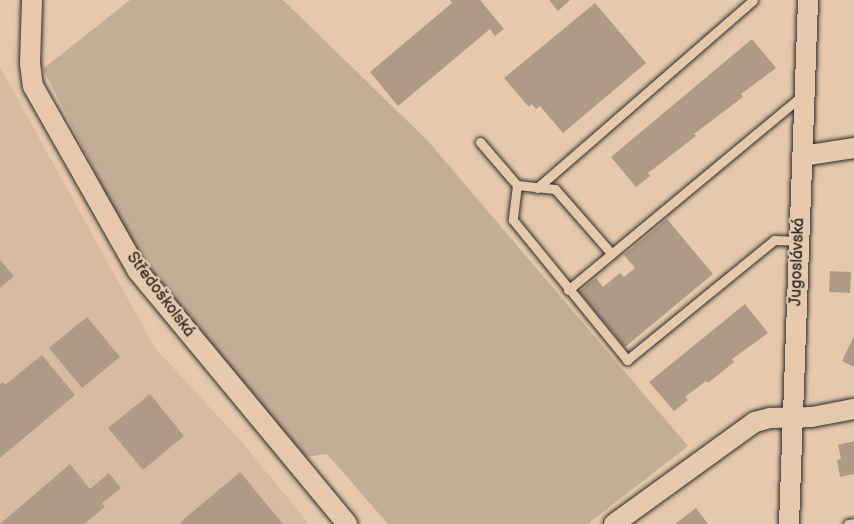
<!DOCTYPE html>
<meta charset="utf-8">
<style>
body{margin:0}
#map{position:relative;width:854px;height:524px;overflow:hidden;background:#e6c9ad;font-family:"Balsamiq Sans",sans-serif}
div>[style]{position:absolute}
.built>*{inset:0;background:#d6bba2}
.green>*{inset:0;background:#c4ad96}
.building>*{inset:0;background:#af9a87}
.roads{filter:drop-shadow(0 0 2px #2b2b2b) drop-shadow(0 0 2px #2b2b2b)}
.service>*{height:9px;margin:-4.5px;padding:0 4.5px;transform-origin:4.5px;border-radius:4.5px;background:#e6c9ad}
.minor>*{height:20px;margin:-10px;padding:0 10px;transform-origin:10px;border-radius:10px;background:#e6c9ad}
span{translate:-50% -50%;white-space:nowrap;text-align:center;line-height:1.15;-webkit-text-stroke:4.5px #e6c9ad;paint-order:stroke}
.street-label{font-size:16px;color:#2b2b2b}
</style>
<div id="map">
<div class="built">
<div style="clip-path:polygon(0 67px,155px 348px,240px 440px,309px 524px,0 524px)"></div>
</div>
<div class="green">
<div style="clip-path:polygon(130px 0,283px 0,428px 141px,688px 446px,588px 524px,388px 524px,327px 454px,305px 457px,140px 261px,43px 69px)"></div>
</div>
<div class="building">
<div style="clip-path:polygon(450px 0,480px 0,504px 29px,495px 36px,490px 29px,398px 106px,370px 72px,452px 3px)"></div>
<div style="clip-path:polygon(549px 0,570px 0,558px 11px)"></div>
<div style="clip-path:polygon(595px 3px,646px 63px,563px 133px,540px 106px,536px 109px,532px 104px,529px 107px,504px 78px)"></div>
<div style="clip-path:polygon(752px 39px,776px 68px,741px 94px,743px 97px,694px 134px,696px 136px,648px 173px,650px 176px,636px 187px,611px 157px)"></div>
<div style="clip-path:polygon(667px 219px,713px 274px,625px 347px,579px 292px,596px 278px,603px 287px,620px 273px,624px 277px,635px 268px,624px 255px)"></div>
<div style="clip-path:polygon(0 260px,14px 276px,0 288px)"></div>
<div style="clip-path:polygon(830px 271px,851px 272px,850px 293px,829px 292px)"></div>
<div style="clip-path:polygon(745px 304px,768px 333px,732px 359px,734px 362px,708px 383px,706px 381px,685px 397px,688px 400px,674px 411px,649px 382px)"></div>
<div style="clip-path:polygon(87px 317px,120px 357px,82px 388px,49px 348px)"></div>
<div style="clip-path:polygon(854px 336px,854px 367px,842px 361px)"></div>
<div style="clip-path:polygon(42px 355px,75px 395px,0 458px,0 384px,3px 382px,5px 385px)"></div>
<div style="clip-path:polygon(150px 394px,184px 436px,143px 470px,108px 428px)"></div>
<div style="clip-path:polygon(854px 441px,854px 474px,840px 477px,837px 460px,841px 459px,838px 445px)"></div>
<div style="clip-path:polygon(70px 464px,90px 489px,109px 473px,121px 488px,102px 503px,105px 507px,84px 524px,0 524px)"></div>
<div style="clip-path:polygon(240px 472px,283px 524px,180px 524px,184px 519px)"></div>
<div style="clip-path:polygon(696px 508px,708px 524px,675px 524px)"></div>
</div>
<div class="roads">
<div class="service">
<div style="left:480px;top:142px;width:57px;rotate:49.3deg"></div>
<div style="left:517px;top:185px;width:35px;rotate:97deg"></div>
<div style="left:513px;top:220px;width:181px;rotate:50.8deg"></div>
<div style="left:627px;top:360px;width:190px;rotate:-39.2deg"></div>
<div style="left:774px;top:240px;width:25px;rotate:2deg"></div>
<div style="left:517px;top:185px;width:38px;rotate:6deg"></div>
<div style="left:555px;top:189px;width:86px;rotate:48.8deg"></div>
<div style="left:537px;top:188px;width:286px;rotate:-41deg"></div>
<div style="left:568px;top:290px;width:307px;rotate:-39.7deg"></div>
<div style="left:848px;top:524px;width:6px;rotate:-9deg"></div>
</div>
<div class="minor">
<div style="left:32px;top:0;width:63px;rotate:91.8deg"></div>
<div style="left:30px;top:63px;width:23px;rotate:83deg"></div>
<div style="left:33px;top:86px;width:211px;rotate:60.5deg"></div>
<div style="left:137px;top:270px;width:330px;rotate:50.4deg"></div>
<div style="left:802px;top:156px;width:53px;rotate:-8.7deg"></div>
<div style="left:614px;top:524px;width:174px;rotate:-35.9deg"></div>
<div style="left:755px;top:422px;width:16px;rotate:-15deg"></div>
<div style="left:770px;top:418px;width:42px;rotate:-1.4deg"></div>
<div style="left:812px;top:417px;width:43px;rotate:-10.8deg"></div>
<div style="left:789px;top:524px;width:524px;rotate:-87.92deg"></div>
</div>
</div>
<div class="street-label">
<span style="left:798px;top:262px;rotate:-88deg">Jugoslávská</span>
<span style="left:160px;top:295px;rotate:53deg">Středoškolská</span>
</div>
</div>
